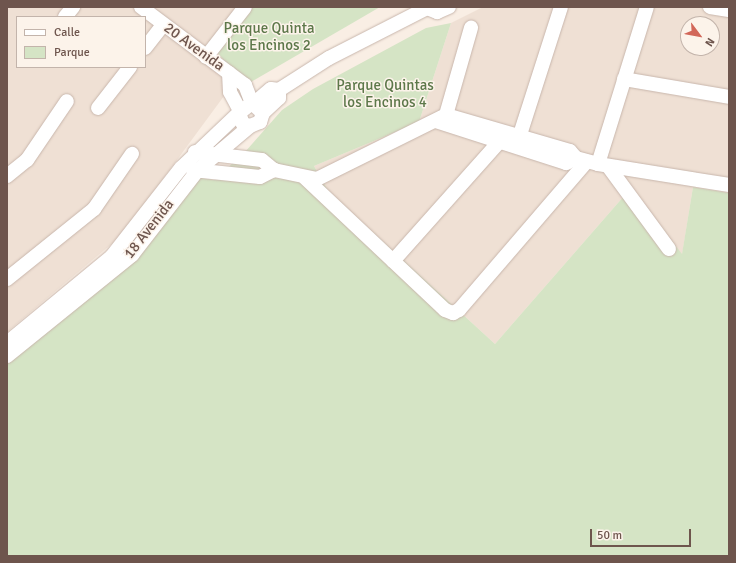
<!DOCTYPE html>
<style>
body{margin:0}
#map{position:relative;width:736px;height:563px;overflow:hidden;background:#f9eee4;font-family:Signika,sans-serif}
div>[style]{position:absolute}
.residential>*{inset:0;background:#efe0d4}
.green>*{inset:0;background:#d5e4c5}
.roads{filter:drop-shadow(0 0 1px #c8b6ac) drop-shadow(0 0 1px #c8b6ac)}
.street>*{height:14px;margin:-7px;padding:0 7px;transform-origin:7px;border-radius:7px;background:#fff}
span{translate:-50% -50%;white-space:nowrap;text-align:center;line-height:1.15;-webkit-text-stroke:3px #fcf3ea;paint-order:stroke}
.park-label{font-size:15px;color:#5d784a}
.street-label{font-size:15px;color:#6e554d}
.frame{position:absolute;inset:0;border:8px solid #6e554d;pointer-events:none}
.legend{position:absolute;left:16px;top:16px;width:130px;height:52px;box-sizing:border-box;background:#fcf3ea;border:1px solid #c3b4ab;margin:0;padding:5px 7px;list-style:none;font-size:12px;color:#6e554d}
.legend li{display:flex;align-items:center;gap:8px;height:20px}
.legend b{width:20px;border:1px solid #c3b4ab}
.north{position:absolute;left:680px;top:16px;width:40px;height:40px;box-sizing:border-box;background:#fcf3ea;border:1px solid #c3b4ab;border-radius:50%;rotate:122deg;font-size:11px;font-weight:700;line-height:16px;text-align:center;color:#6e554d}
.north::after{content:'';display:block;margin:auto;width:14px;height:18px;background:#d26759;clip-path:polygon(50% 0,100% 100%,50% 72%,0 100%)}
.scale{position:absolute;left:590px;top:529px;width:101px;height:18px;box-sizing:border-box;border:2px solid #6e554d;border-top:0;padding-left:5px;font-size:12px;line-height:14px;white-space:nowrap;color:#6e554d;-webkit-text-stroke:3px #fcf3ea;paint-order:stroke}
</style>
<div id="map">
<div class="residential">
<div style="clip-path:polygon(evenodd,7px 7px,253px 7px,218px 53px,244px 86px,224px 96px,121px 236px,7px 332px,7px 7px,17px 17px,145px 17px,145px 67px,17px 67px,17px 17px)"></div>
<div style="clip-path:polygon(evenodd,483px 7px,729px 7px,729px 193px,693px 187px,682px 255px,631px 188px,495px 344px,329px 192px,314px 166px,419px 122px,451px 23px,483px 7px,688px 24px,712px 24px,712px 48px,688px 48px,688px 24px)"></div>
</div>
<div class="green">
<div style="clip-path:polygon(253px 7px,380px 7px,244px 86px,218px 53px)"></div>
<div style="clip-path:polygon(451px 23px,419px 122px,314px 166px,329px 192px,495px 344px,631px 188px,682px 254px,693px 187px,729px 193px,729px 556px,7px 556px,7px 361px,139px 253px,198px 177px,214px 180px,245px 152px,282px 110px,313px 89px,426px 28px)"></div>
</div>
<div class="roads">
<div class="street">
<div style="left:141px;top:7px;width:130px;rotate:36.9deg"></div>
<div style="left:245px;top:85px;width:19px;rotate:69deg"></div>
<div style="left:710px;top:7px;width:19px;rotate:9deg"></div>
<div style="left:427px;top:8px;width:11px;rotate:22deg"></div>
<div style="left:437px;top:12px;width:13px;rotate:-23deg"></div>
<div style="left:65px;top:17px;width:13px;rotate:-51deg"></div>
<div style="left:145px;top:48px;width:29px;rotate:-52deg"></div>
<div style="left:206px;top:57px;width:63px;rotate:-52deg"></div>
<div style="left:229px;top:73px;width:19px;rotate:87deg"></div>
<div style="left:230px;top:92px;width:21px;rotate:62deg"></div>
<div style="left:624px;top:79px;width:107px;rotate:9.7deg"></div>
<div style="left:279px;top:90px;width:59px;rotate:-32.6deg"></div>
<div style="left:329px;top:58px;width:110px;rotate:-27deg"></div>
<div style="left:253px;top:104px;width:23px;rotate:-40deg"></div>
<div style="left:271px;top:89px;width:8px;rotate:7deg"></div>
<div style="left:279px;top:90px;width:8px;rotate:90deg"></div>
<div style="left:279px;top:98px;width:22px;rotate:137deg"></div>
<div style="left:98px;top:108px;width:52px;rotate:-52deg"></div>
<div style="left:446px;top:115px;width:91px;rotate:-74deg"></div>
<div style="left:436px;top:121px;width:137px;rotate:17.9deg"></div>
<div style="left:566px;top:163px;width:11px;rotate:-27deg"></div>
<div style="left:517px;top:144px;width:144px;rotate:-72.2deg"></div>
<div style="left:195px;top:152px;width:67px;rotate:6.8deg"></div>
<div style="left:262px;top:160px;width:16px;rotate:40deg"></div>
<div style="left:274px;top:170px;width:44px;rotate:11.8deg"></div>
<div style="left:317px;top:179px;width:144px;rotate:-26.4deg"></div>
<div style="left:446px;top:115px;width:129px;rotate:16.2deg"></div>
<div style="left:570px;top:151px;width:9px;rotate:49deg"></div>
<div style="left:576px;top:158px;width:23px;rotate:15deg"></div>
<div style="left:598px;top:164px;width:133px;rotate:9.1deg"></div>
<div style="left:598px;top:164px;width:164px;rotate:-72.7deg"></div>
<div style="left:608px;top:166px;width:103px;rotate:53.7deg"></div>
<div style="left:193px;top:170px;width:67px;rotate:6deg"></div>
<div style="left:260px;top:177px;width:16px;rotate:-27deg"></div>
<div style="left:7px;top:176px;width:26px;rotate:-39deg"></div>
<div style="left:27px;top:160px;width:71px;rotate:-55.9deg"></div>
<div style="left:305px;top:178px;width:192px;rotate:43.3deg"></div>
<div style="left:445px;top:310px;width:9px;rotate:21deg"></div>
<div style="left:453px;top:313px;width:7px;rotate:-27deg"></div>
<div style="left:459px;top:310px;width:196px;rotate:-49.3deg"></div>
<div style="left:393px;top:261px;width:158px;rotate:-48.3deg"></div>
<div style="left:7px;top:279px;width:112px;rotate:-38.8deg"></div>
<div style="left:94px;top:209px;width:67px;rotate:-55.4deg"></div>
<div style="left:7px;top:343px;width:136px;rotate:-39.6deg"></div>
<div style="left:112px;top:256px;width:112px;rotate:-51.9deg"></div>
<div style="left:181px;top:168px;width:80px;rotate:-43.5deg"></div>
<div style="left:7px;top:356px;width:161px;rotate:-38.9deg"></div>
<div style="left:132px;top:255px;width:108px;rotate:-52.2deg"></div>
<div style="left:198px;top:170px;width:68px;rotate:-40.2deg"></div>
<div style="left:250px;top:126px;width:11px;rotate:-22deg"></div>
<div style="left:260px;top:122px;width:9px;rotate:-72deg"></div>
<div style="left:263px;top:113px;width:15px;rotate:-138deg"></div>
<div style="left:252px;top:103px;width:16px;rotate:142deg"></div>
<div style="left:239px;top:113px;width:12px;rotate:70deg"></div>
<div style="left:243px;top:124px;width:7px;rotate:16deg"></div>
</div>
</div>
<div class="park-label">
<span style="left:269px;top:37px">Parque Quinta<br>los Encinos 2</span>
<span style="left:385px;top:94px">Parque Quintas<br>los Encinos 4</span>
</div>
<div class="street-label">
<span style="left:194px;top:47px;rotate:36deg">20 Avenida</span>
<span style="left:149px;top:229px;rotate:-52deg">18 Avenida</span>
</div>
<div class="frame"></div>
<ul class="legend">
<li><b style="height:5px;background:#fff"></b>Calle</li>
<li><b style="height:11px;background:#d5e4c5"></b>Parque</li>
</ul>
<div class="north">N</div>
<div class="scale">50 m</div>
</div>
